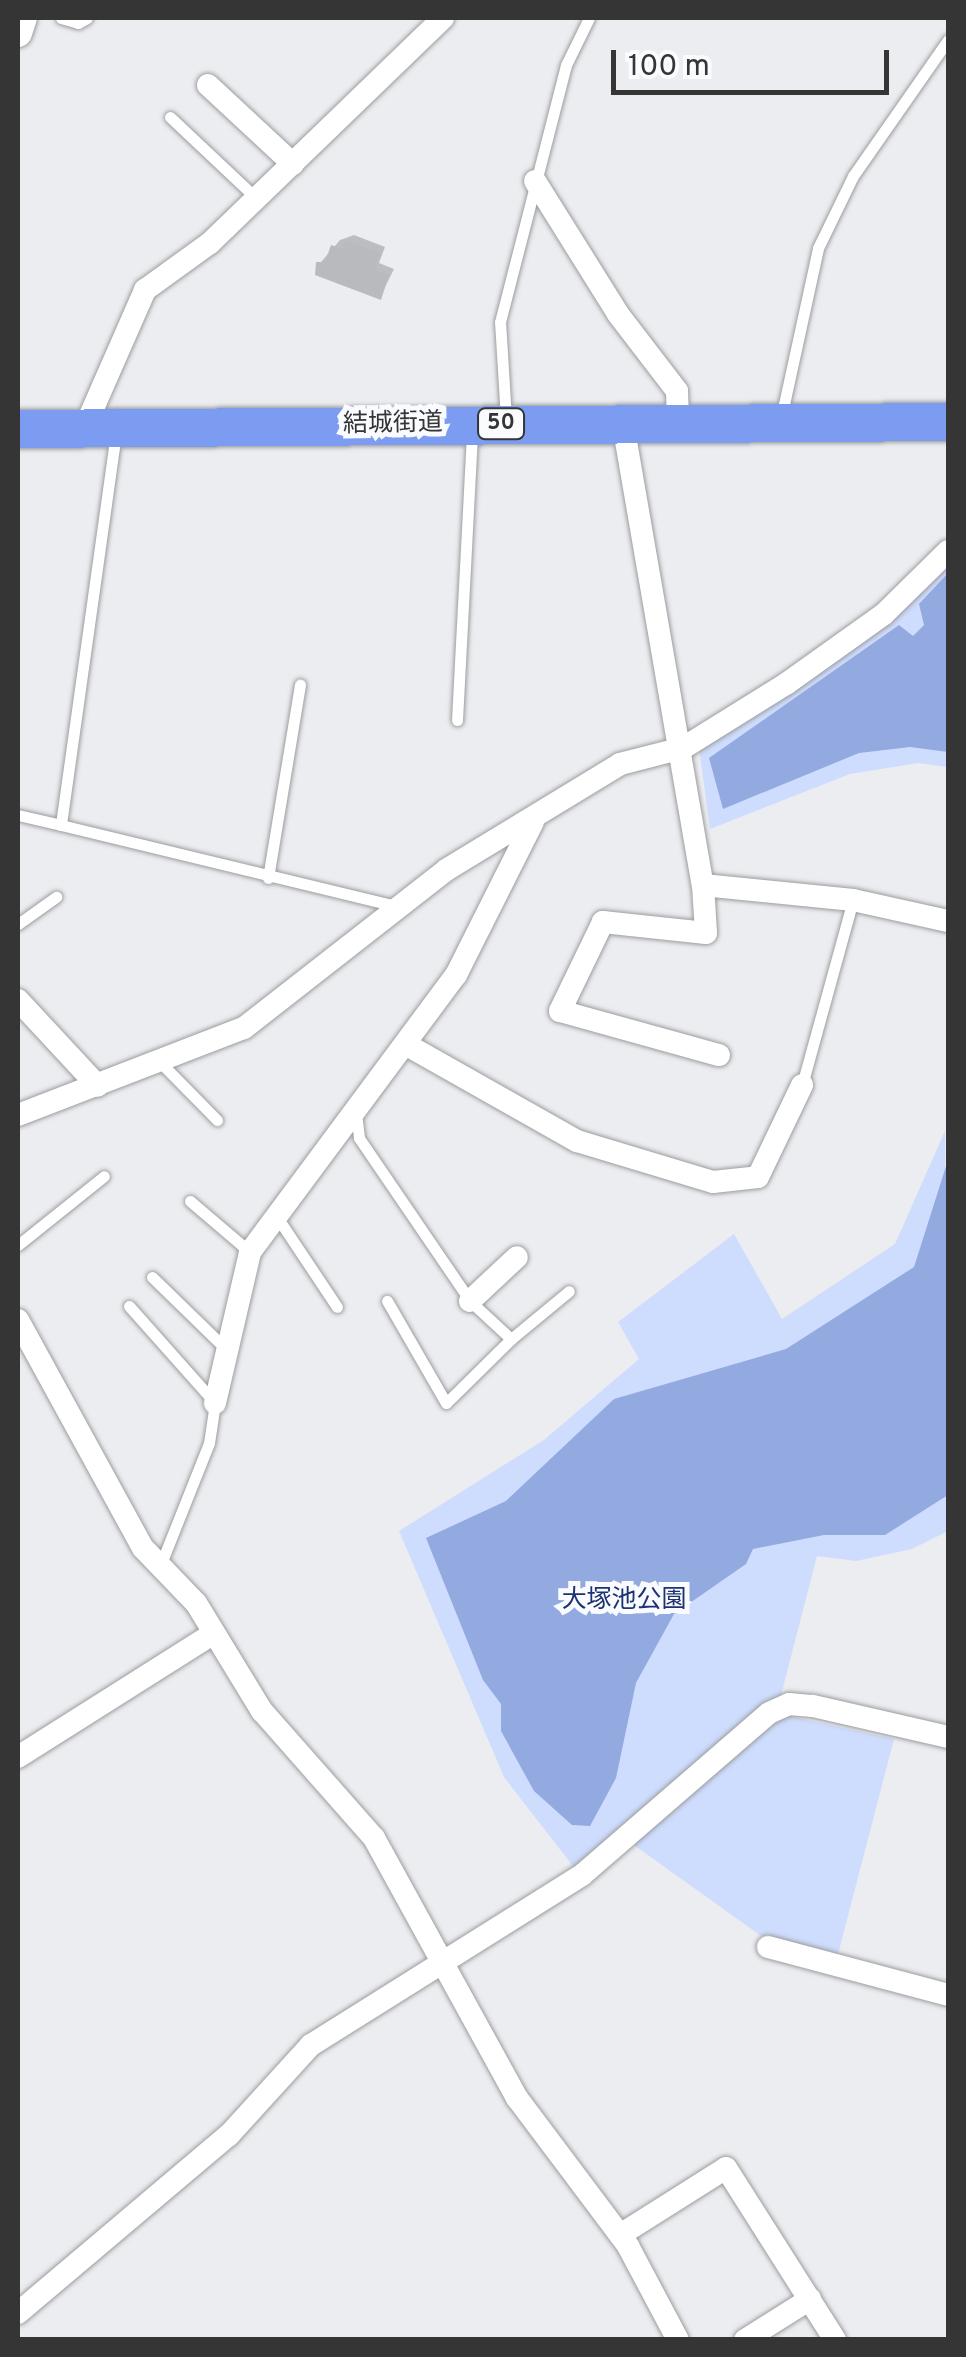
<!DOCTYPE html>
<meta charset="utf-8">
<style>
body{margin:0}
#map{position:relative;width:966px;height:2357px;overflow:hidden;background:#ecedf0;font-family:Overpass,"Noto Sans JP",sans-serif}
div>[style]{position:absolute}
.green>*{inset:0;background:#cedcfd}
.water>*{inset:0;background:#93aae0}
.shadow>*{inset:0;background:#0003}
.building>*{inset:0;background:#b9babd}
.roads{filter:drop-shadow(0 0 2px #9b9d9f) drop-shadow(0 0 2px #9b9d9f)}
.service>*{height:11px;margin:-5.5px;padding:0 5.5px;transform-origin:5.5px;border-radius:5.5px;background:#fff}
.minor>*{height:22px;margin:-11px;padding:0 11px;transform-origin:11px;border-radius:11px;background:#fff}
.tertiary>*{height:28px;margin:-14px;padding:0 14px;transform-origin:14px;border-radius:14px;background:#fff}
.trunk>*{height:38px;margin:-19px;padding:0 19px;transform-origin:19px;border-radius:19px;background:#7c9cf2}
span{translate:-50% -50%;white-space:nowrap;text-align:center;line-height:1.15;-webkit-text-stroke:10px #f9fbfe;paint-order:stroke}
.shield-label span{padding:2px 8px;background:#f9fbfe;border:2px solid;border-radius:8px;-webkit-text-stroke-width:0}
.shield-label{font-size:22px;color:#353536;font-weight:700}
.street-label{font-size:25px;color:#353536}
.park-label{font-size:25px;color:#1d3271}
.frame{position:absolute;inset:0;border:20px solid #353536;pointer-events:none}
.scale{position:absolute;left:611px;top:50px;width:278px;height:45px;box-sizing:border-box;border:5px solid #353536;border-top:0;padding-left:12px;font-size:30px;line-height:35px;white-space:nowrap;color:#353536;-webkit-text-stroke:8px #f9fbfe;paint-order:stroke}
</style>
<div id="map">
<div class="green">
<div style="clip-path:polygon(948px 560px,948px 767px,918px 763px,850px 774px,710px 829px,699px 748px)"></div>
<div style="clip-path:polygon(945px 1131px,948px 1531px,912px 1549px,856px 1561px,817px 1556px,780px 1699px,784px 1715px,894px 1739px,837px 1958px,764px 1938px,624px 1838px,576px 1870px,504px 1777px,399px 1531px,544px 1440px,639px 1359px,618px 1322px,734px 1234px,782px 1319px,895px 1244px)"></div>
</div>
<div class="water">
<div style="clip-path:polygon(948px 573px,948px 752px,910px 747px,859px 753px,723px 809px,709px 758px,899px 625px,913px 636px,924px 625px,919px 604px)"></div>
<div style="clip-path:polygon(948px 1160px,948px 1495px,885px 1535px,824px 1535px,753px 1549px,746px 1564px,674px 1614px,636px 1683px,616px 1778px,590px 1826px,572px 1825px,534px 1791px,501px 1731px,501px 1704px,483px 1680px,426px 1538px,506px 1501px,614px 1399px,786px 1349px,914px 1267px)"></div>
</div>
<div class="shadow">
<div style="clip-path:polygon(354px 235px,385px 247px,379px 263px,394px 269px,380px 297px,321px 262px,340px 240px)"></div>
</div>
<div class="building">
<div style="clip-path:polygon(345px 241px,380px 253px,374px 270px,389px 275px,381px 300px,315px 275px,316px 262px,325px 262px,331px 245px,342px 249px)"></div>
</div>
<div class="roads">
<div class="service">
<div style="left:61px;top:18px;width:18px;rotate:16deg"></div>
<div style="left:78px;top:23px;width:10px;rotate:-29deg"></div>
<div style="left:170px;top:117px;width:120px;rotate:43.3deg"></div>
<div style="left:781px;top:418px;width:174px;rotate:-77.7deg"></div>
<div style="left:818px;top:248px;width:80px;rotate:-64.1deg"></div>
<div style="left:853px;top:176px;width:166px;rotate:-55.1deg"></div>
<div style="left:506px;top:419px;width:97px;rotate:-93.5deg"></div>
<div style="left:500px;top:322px;width:265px;rotate:-75.6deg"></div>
<div style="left:566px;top:65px;width:52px;rotate:-63.9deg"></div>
<div style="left:116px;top:433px;width:396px;rotate:98deg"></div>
<div style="left:61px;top:825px;width:344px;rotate:13.6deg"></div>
<div style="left:457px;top:720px;width:291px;rotate:-87deg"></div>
<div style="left:18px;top:815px;width:44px;rotate:13.1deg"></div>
<div style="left:268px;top:878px;width:196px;rotate:-80.6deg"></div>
<div style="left:18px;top:924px;width:47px;rotate:-35.4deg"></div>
<div style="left:161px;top:1063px;width:80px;rotate:45.5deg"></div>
<div style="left:802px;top:1085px;width:192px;rotate:-74.6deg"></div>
<div style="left:356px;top:1113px;width:25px;rotate:83deg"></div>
<div style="left:359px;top:1138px;width:197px;rotate:55.7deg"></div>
<div style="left:470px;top:1301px;width:56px;rotate:42.8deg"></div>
<div style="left:511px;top:1339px;width:91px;rotate:135.4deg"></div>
<div style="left:446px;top:1403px;width:118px;rotate:-120deg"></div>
<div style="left:190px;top:1201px;width:79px;rotate:40.4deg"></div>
<div style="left:277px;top:1217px;width:108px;rotate:56.3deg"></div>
<div style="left:18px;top:1245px;width:110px;rotate:-38.7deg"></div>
<div style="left:152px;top:1277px;width:105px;rotate:44.2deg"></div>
<div style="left:129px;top:1306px;width:130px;rotate:48.4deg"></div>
<div style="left:215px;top:1403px;width:40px;rotate:98.5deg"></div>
<div style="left:209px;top:1443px;width:127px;rotate:111.7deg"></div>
<div style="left:511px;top:1339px;width:75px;rotate:-39.6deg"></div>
</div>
<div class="minor">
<div style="left:208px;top:85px;width:116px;rotate:42.9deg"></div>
<div style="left:535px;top:181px;width:157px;rotate:58deg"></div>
<div style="left:618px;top:314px;width:97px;rotate:52.5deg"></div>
<div style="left:677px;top:391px;width:33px;rotate:88deg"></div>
<div style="left:623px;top:424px;width:468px;rotate:80.2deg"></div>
<div style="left:703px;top:885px;width:151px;rotate:5.7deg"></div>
<div style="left:853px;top:900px;width:97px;rotate:12.5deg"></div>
<div style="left:84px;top:429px;width:152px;rotate:-66.3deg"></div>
<div style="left:145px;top:290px;width:80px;rotate:-35.9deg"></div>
<div style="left:210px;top:243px;width:324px;rotate:-44deg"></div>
<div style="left:703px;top:885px;width:48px;rotate:86.4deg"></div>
<div style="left:706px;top:933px;width:104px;rotate:-173.9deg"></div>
<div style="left:603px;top:922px;width:99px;rotate:115.8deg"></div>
<div style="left:560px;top:1011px;width:165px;rotate:15.5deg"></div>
<div style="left:18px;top:1000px;width:117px;rotate:47.1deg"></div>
<div style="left:407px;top:1045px;width:195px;rotate:29.5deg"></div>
<div style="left:577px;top:1141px;width:142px;rotate:16.8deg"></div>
<div style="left:713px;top:1182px;width:45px;rotate:-6.3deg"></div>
<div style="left:758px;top:1177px;width:102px;rotate:-64.4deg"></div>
<div style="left:18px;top:1115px;width:242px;rotate:-21.1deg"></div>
<div style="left:244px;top:1028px;width:256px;rotate:-38deg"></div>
<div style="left:446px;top:870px;width:204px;rotate:-31.3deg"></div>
<div style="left:620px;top:764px;width:65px;rotate:-14.3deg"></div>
<div style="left:683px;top:748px;width:121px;rotate:-31.9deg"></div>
<div style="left:786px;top:684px;width:120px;rotate:-35.5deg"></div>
<div style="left:884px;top:614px;width:90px;rotate:-44.5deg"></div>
<div style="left:470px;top:1301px;width:64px;rotate:-43.1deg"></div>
<div style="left:18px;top:1320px;width:260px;rotate:61.3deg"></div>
<div style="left:143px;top:1548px;width:76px;rotate:46.1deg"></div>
<div style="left:196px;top:1603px;width:127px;rotate:58.6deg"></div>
<div style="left:262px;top:1711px;width:169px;rotate:48.6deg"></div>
<div style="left:374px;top:1838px;width:297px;rotate:61.2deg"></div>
<div style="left:517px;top:2098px;width:185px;rotate:53.1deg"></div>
<div style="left:628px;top:2246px;width:106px;rotate:62deg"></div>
<div style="left:215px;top:1403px;width:155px;rotate:-76.9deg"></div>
<div style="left:250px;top:1252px;width:345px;rotate:-53.4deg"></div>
<div style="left:456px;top:975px;width:171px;rotate:-63.3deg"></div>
<div style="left:18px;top:1757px;width:232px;rotate:-32.3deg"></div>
<div style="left:768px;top:1947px;width:186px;rotate:14.9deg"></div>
<div style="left:620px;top:2235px;width:125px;rotate:-32.3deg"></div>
<div style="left:726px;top:2168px;width:204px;rotate:57.6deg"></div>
<div style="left:18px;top:2313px;width:276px;rotate:-40.2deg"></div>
<div style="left:229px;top:2135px;width:122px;rotate:-47.7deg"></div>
<div style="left:311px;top:2045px;width:320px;rotate:-32.1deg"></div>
<div style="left:582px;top:1875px;width:247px;rotate:-40.9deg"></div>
<div style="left:769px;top:1713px;width:22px;rotate:-24deg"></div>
<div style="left:789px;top:1704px;width:24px;rotate:5deg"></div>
<div style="left:813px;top:1706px;width:139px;rotate:12.9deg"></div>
<div style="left:745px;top:2340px;width:77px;rotate:-32.2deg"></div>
</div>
<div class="tertiary">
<div style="left:18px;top:33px;width:16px;rotate:-72deg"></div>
</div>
<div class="trunk">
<div style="left:18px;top:429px;width:930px;rotate:-0.43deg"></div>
</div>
</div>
<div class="shield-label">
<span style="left:501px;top:424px">50</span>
</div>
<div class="street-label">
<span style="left:393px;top:425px;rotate:-1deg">結城街道</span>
</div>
<div class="park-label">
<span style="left:624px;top:1601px">大塚池公園</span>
</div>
<div class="frame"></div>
<div class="scale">100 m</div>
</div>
